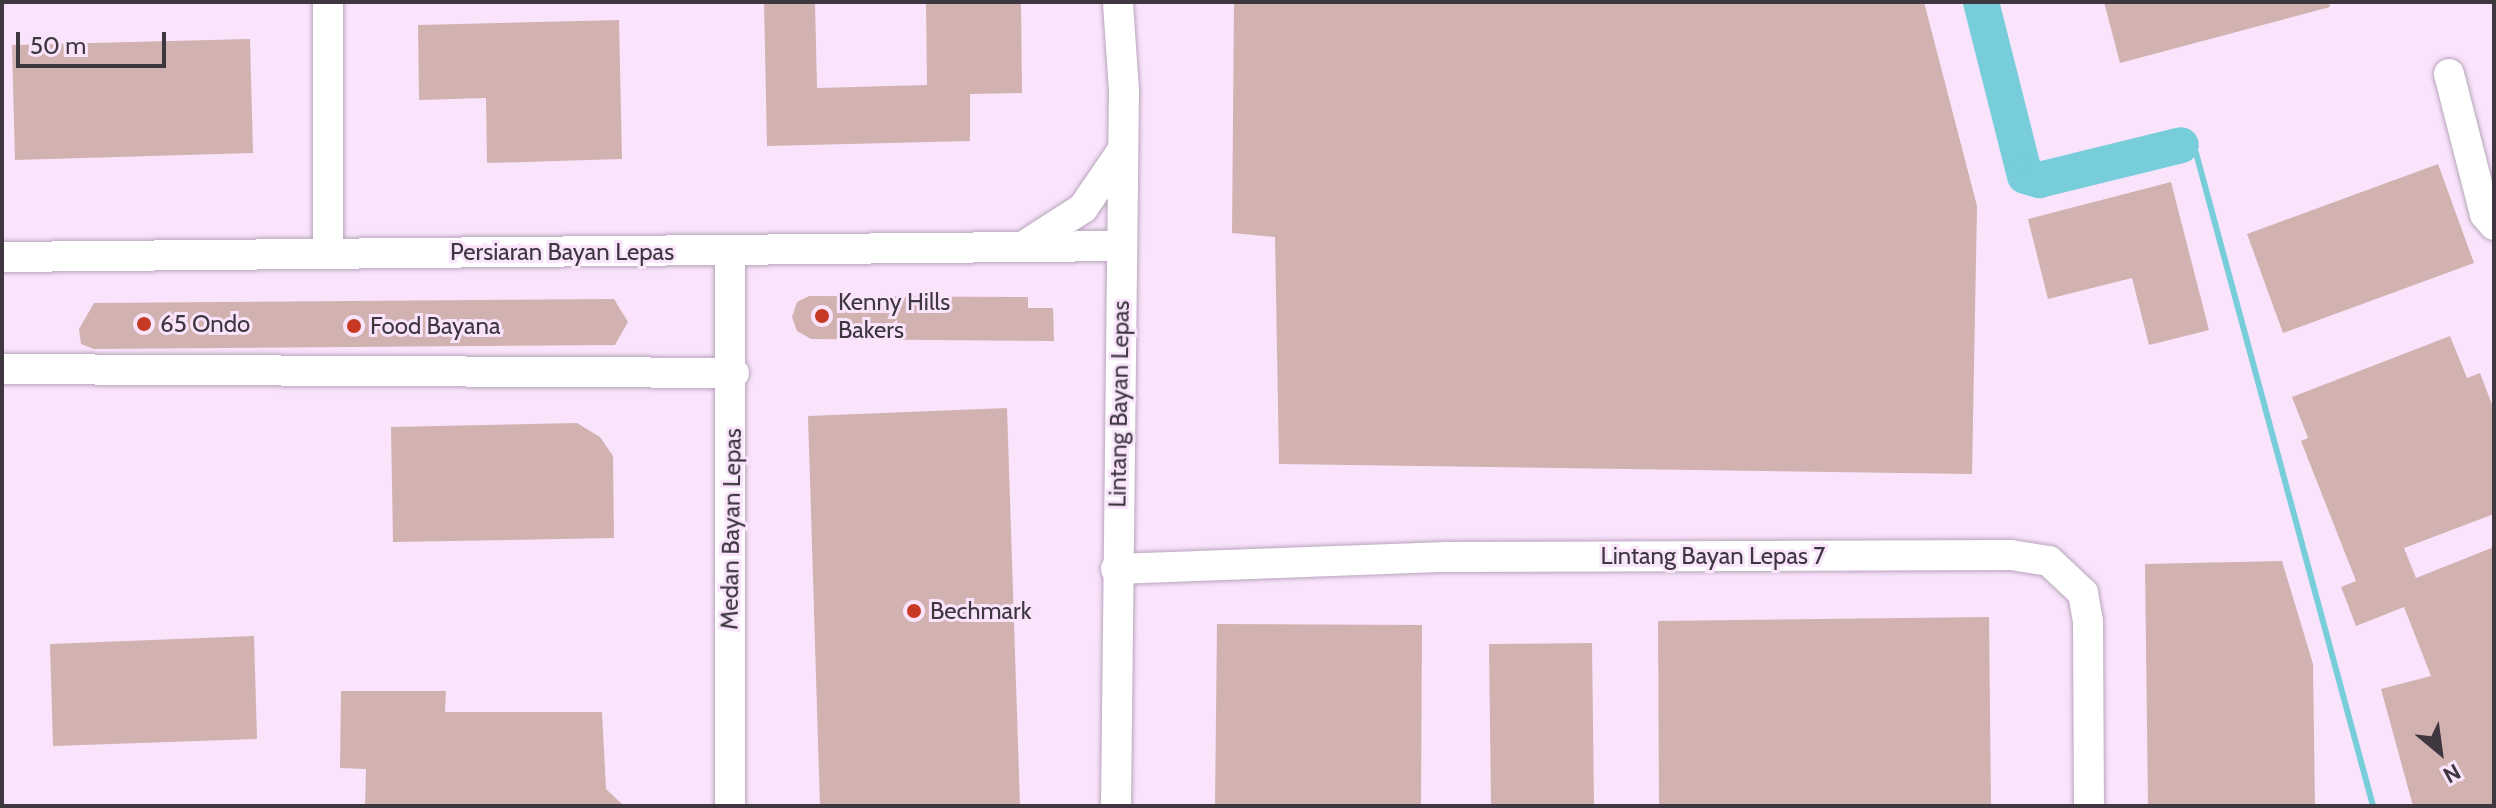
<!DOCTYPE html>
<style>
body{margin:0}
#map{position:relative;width:2496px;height:808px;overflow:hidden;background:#f9e4fc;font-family:Cabin,sans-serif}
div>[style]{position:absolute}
.stream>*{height:6px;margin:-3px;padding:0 3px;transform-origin:3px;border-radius:3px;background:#78cdda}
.river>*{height:36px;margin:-18px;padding:0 18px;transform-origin:18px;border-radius:18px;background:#78cdda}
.building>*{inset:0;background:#d2b2b1}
.roads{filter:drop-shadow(0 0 2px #b8a5bb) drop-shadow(0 0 2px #b8a5bb)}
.minor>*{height:30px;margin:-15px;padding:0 15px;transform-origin:15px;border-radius:15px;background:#fff}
.dots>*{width:22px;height:22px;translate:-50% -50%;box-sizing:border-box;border:4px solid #f9e4fc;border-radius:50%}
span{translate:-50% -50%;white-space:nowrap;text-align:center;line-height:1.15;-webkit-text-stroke:6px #f9e4fc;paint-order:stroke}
.street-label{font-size:24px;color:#3f3740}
.poi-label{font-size:24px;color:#3f3740}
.left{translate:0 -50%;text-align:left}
.frame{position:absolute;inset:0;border:4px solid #3f3740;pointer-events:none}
.north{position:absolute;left:2400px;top:712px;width:80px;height:80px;-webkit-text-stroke:6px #f9e4fc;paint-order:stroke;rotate:151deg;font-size:22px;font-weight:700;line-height:32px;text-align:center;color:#3f3740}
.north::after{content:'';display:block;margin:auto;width:28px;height:36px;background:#3f3740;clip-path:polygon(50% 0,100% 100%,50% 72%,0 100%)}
.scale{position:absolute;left:16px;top:32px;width:150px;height:36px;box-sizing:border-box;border:4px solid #3f3740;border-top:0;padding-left:10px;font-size:24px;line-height:28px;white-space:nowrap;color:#3f3740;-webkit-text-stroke:6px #f9e4fc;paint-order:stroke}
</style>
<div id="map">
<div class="stream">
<div style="left:2181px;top:145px;width:17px;rotate:28deg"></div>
<div style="left:2196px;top:153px;width:677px;rotate:74.83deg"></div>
</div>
<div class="river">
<div style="left:1981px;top:2px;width:179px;rotate:75.8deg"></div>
<div style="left:2025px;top:176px;width:15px;rotate:16deg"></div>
<div style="left:2039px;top:180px;width:146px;rotate:-13.8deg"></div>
</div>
<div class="building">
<div style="clip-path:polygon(764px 2px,815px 2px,817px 88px,927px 85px,926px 2px,1021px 2px,1022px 93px,970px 94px,970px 141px,767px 146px)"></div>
<div style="clip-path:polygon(1234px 2px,1924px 2px,1977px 206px,1972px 474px,1279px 464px,1275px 237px,1232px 233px)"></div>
<div style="clip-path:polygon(2104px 2px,2329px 2px,2330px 7px,2120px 63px)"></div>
<div style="clip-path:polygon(619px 20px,622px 159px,487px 163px,486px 98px,419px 100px,418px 25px)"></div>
<div style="clip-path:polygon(250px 39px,253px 153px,15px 160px,12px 45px)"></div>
<div style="clip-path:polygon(2438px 164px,2474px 263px,2283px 333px,2247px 234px)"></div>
<div style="clip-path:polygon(2171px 182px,2209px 330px,2149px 345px,2132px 278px,2048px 299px,2028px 219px)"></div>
<div style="clip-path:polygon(809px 296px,1028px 297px,1028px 308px,1053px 308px,1054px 341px,811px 339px,797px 331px,792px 317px,797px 302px)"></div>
<div style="clip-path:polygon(614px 299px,628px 322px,615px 345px,94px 349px,81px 344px,79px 329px,94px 303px)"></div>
<div style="clip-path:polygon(2450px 336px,2467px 378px,2480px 373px,2494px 410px,2494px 514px,2404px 548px,2416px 578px,2494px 547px,2494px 806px,2413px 806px,2381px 689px,2431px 676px,2404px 607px,2356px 626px,2341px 587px,2356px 581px,2301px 441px,2308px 438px,2292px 397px)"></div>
<div style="clip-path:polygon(1007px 408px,1020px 806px,820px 806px,808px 416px)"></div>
<div style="clip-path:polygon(577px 423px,600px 437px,613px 456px,614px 538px,393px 542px,391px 427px)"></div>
<div style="clip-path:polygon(2282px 561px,2313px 664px,2315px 806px,2148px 806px,2145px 564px)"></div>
<div style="clip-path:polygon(1989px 617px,1991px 806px,1659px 806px,1658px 621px)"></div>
<div style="clip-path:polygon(1217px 624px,1422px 625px,1421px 806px,1215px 806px)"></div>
<div style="clip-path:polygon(254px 636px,257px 739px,53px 746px,50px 644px)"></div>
<div style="clip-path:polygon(1592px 643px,1594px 806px,1491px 806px,1489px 644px)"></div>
<div style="clip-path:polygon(341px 691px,446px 691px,445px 712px,602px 712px,606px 789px,624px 806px,365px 806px,366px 769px,340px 768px)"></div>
</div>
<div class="roads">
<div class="minor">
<div style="left:2449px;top:74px;width:145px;rotate:75.6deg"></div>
<div style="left:2485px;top:214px;width:14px;rotate:51deg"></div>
<div style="left:1027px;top:244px;width:67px;rotate:-32.7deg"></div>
<div style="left:1083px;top:208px;width:69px;rotate:-55.6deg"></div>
<div style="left:328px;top:252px;width:250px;rotate:-90deg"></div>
<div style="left:2px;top:257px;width:1119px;rotate:-0.56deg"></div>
<div style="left:2px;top:369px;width:732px;rotate:0.31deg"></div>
<div style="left:1116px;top:569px;width:331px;rotate:-2.1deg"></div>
<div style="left:1447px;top:557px;width:564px;rotate:-0.2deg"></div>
<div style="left:2011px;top:555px;width:38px;rotate:9deg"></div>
<div style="left:2049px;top:561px;width:47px;rotate:43.3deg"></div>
<div style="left:2083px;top:593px;width:28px;rotate:80deg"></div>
<div style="left:2088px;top:621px;width:185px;rotate:89.7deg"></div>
<div style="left:730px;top:806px;width:555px;rotate:-90deg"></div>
<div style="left:1116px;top:806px;width:715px;rotate:-89.36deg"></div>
<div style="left:1124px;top:91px;width:89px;rotate:-93.9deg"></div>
</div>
</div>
<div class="dots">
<div style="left:822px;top:316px;background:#c63a25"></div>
<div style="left:144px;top:324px;background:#c63a25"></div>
<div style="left:354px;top:326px;background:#c63a25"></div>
<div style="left:914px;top:611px;background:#c63a25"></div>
</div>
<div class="street-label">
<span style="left:562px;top:252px">Persiaran Bayan Lepas</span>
<span style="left:1119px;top:404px;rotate:-89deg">Lintang Bayan Lepas</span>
<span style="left:731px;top:529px;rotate:-89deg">Medan Bayan Lepas</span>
<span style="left:1713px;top:556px">Lintang Bayan Lepas 7</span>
</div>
<div class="poi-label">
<span class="left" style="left:838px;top:316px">Kenny Hills<br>Bakers</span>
<span class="left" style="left:160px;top:324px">65 Ondo</span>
<span class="left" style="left:370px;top:326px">Food Bayana</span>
<span class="left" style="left:930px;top:611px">Bechmark</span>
</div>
<div class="frame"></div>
<div class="north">N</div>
<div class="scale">50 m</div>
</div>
